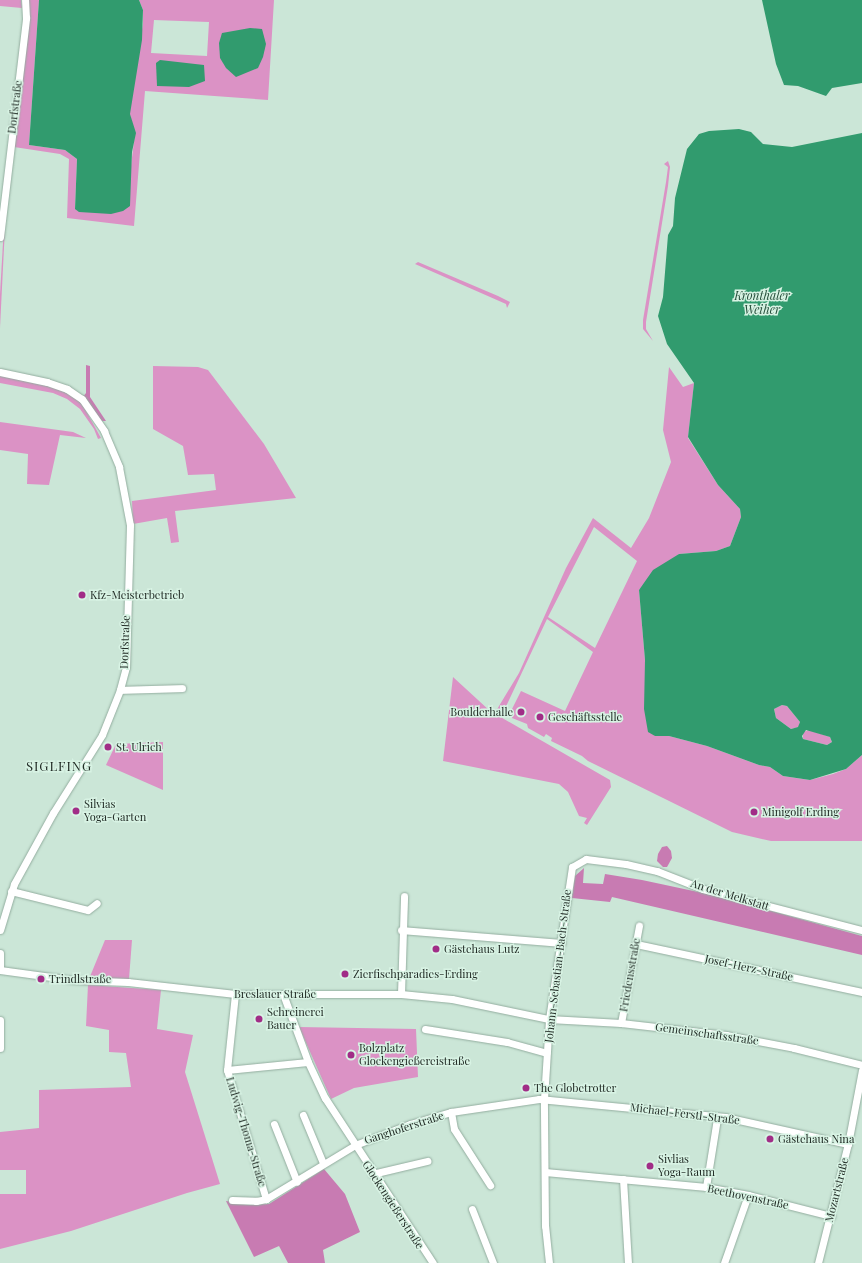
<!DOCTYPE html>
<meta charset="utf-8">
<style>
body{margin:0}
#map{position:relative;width:862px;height:1263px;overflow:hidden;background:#cbe6d7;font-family:"Playfair Display",serif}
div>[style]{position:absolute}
.green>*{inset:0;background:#db92c5}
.forest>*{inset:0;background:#c87bb2}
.water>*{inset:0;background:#319b6e}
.roads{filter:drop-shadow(0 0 1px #93ad9f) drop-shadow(0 0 1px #93ad9f)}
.minor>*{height:7px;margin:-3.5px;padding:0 3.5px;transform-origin:3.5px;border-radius:3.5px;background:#fff}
.dots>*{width:11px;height:11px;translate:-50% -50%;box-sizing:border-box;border:2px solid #d8f3e4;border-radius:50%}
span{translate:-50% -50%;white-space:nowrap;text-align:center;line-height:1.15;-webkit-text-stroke:3px #d8f3e4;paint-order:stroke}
.street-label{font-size:11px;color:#212b25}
.poi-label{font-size:11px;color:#212b25}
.left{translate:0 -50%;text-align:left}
.right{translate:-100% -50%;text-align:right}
.water-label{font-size:12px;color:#244e3a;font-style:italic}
.quarter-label{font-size:13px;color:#212b25;letter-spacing:1px}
</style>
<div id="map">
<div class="green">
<div style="clip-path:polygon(0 0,21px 0,22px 8px,0 6px)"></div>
<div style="clip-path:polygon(evenodd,28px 0,39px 0,29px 145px,65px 150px,77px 159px,75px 209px,131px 166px,135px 133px,130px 115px,130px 99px,143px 24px,143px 10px,139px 0,274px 0,268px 100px,145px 91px,134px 226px,67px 218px,69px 159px,60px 154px,14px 147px,28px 0,154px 20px,209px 22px,207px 56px,151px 53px,154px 20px)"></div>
<div style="clip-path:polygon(668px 161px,670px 167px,668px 186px,646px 322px,646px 329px,653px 341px,643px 329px,643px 320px,666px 182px,668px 167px,664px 164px)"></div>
<div style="clip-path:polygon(4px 226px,5px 227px,0 328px,0 294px)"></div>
<div style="clip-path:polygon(418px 262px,498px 296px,510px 302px,507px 308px,506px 304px,415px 264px)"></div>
<div style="clip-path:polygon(153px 366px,198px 367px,208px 370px,264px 444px,296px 498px,175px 511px,179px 542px,171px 543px,167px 518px,133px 524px,132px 501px,216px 490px,214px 474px,188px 475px,183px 446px,153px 429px)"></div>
<div style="clip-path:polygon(evenodd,669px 367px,683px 387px,694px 383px,688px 438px,718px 485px,740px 509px,741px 517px,730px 546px,716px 551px,679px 554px,639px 590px,645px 660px,646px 720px,655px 736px,669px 736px,707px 746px,759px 765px,770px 767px,783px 776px,796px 778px,810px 780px,833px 774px,846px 769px,862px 755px,862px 841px,771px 841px,732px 832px,588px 761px,582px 756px,551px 741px,552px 738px,546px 734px,544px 737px,528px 728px,527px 724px,512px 718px,510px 713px,521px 691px,565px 711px,593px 652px,547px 619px,502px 715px,496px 711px,519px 673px,566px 568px,593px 518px,631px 548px,649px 518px,671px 462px,663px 430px,669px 367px,594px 527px,637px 561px,595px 648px,548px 617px,594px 527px)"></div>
<div style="clip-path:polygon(0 375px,61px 389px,81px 402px,101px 438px,98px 439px,94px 429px,80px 409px,67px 399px,53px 393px,0 383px)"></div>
<div style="clip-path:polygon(0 422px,73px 432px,86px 438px,60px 435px,49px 485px,27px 484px,28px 454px,0 450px)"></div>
<div style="clip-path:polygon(453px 677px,490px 711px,610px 780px,611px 787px,587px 825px,584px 823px,587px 818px,579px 816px,568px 792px,559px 784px,443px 761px)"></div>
<div style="clip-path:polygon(782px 705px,787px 706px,800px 722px,799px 727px,791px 729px,776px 718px,774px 709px)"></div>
<div style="clip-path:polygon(809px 730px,830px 737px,832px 742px,827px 745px,803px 739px,803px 732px)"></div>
<div style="clip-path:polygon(163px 742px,163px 790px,106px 765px,116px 744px)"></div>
<div style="clip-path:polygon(105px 940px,132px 940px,129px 979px,89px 979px)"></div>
<div style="clip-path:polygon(88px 985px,161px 990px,157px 1029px,193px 1035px,185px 1072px,220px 1184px,187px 1193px,71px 1231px,0 1249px,0 1194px,26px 1194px,26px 1170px,0 1170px,0 1132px,39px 1128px,39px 1090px,131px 1087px,126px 1053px,109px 1052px,109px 1030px,86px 1026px)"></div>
<div style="clip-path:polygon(299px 1027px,416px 1029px,418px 1077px,354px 1088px,331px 1099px)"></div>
</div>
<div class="forest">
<div style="clip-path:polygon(86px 365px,90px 366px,90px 397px,106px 421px,101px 421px,83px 397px,86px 393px)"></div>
<div style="clip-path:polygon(667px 846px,671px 851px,672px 858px,667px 867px,663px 867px,657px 861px,658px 854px,662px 847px)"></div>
<div style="clip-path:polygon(584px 868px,583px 883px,603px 884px,605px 874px,642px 880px,717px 896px,862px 936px,862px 955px,612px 897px,610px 902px,572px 898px,575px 876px)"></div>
<div style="clip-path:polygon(324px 1169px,345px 1194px,360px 1232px,323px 1250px,325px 1263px,288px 1263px,279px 1246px,254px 1257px,226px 1201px,250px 1205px,269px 1204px)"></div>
</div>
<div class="water">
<div style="clip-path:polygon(39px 0,139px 0,143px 10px,142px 40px,130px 114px,136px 133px,132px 152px,130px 206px,123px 211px,111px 214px,79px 212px,75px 209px,77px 159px,65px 150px,29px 145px)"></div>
<div style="clip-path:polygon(762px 0,862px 0,862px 83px,832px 88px,826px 96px,798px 86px,784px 85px,776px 64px)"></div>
<div style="clip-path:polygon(250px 28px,262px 29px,266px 44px,263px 57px,258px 68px,236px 77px,226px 68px,220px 58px,219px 43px,222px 33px)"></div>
<div style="clip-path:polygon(160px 60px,204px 65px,205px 81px,189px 87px,157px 86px,156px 63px)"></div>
<div style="clip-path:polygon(evenodd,739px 129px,751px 132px,763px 144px,792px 147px,862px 133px,862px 755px,846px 769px,810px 780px,783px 776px,770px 767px,759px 765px,707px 746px,669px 736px,655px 736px,648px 732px,644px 709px,645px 660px,639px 590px,653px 570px,679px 554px,716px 551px,730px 546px,741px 517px,740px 509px,718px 485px,688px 437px,694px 383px,667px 344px,658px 316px,663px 297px,668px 235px,673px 226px,675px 198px,687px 149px,699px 134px,709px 131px,739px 129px,782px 705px,787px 706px,800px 722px,798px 727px,791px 729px,776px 718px,774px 709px,782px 705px,739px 129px,806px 730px,830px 737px,832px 742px,827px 745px,803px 739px,802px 736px,806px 730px)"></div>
</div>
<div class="roads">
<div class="minor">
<div style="left:0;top:237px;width:221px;rotate:-83.2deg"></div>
<div style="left:26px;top:18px;width:18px;rotate:-93deg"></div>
<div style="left:0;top:372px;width:48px;rotate:12deg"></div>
<div style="left:47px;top:382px;width:21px;rotate:19deg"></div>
<div style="left:67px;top:389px;width:18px;rotate:34deg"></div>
<div style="left:82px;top:399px;width:39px;rotate:55deg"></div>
<div style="left:104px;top:431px;width:39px;rotate:67deg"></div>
<div style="left:119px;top:467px;width:59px;rotate:79.3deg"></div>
<div style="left:130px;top:525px;width:142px;rotate:91.6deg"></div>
<div style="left:126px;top:667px;width:24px;rotate:105deg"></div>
<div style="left:120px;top:690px;width:48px;rotate:111.8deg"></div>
<div style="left:102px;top:735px;width:92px;rotate:122.1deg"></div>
<div style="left:53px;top:813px;width:81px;rotate:118.8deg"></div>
<div style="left:14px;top:884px;width:48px;rotate:106.9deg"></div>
<div style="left:120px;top:690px;width:62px;rotate:-1.8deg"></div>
<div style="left:11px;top:891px;width:79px;rotate:13.9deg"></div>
<div style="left:88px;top:910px;width:11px;rotate:-38deg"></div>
<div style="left:401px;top:930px;width:161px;rotate:4.6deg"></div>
<div style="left:636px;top:944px;width:231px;rotate:12deg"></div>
<div style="left:0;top:953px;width:17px;rotate:90deg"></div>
<div style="left:0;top:970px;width:74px;rotate:7.8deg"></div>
<div style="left:73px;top:980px;width:55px;rotate:2.1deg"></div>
<div style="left:128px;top:982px;width:108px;rotate:6.4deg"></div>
<div style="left:235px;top:994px;width:166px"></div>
<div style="left:401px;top:994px;width:51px;rotate:5.6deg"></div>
<div style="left:452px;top:999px;width:99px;rotate:11.7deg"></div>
<div style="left:549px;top:1019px;width:72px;rotate:3.2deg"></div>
<div style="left:621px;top:1023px;width:106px;rotate:6.5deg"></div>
<div style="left:726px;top:1035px;width:69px;rotate:10.8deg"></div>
<div style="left:794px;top:1048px;width:70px;rotate:14deg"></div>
<div style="left:235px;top:994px;width:76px;rotate:96deg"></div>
<div style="left:227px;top:1070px;width:135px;rotate:73.2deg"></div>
<div style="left:283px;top:994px;width:72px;rotate:69.8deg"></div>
<div style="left:308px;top:1062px;width:40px;rotate:65deg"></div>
<div style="left:325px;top:1098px;width:197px;rotate:56.8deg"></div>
<div style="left:401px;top:994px;width:98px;rotate:-88.2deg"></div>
<div style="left:0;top:1020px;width:28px;rotate:90deg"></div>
<div style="left:621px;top:1023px;width:99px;rotate:-79.5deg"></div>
<div style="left:425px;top:1029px;width:83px;rotate:9deg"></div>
<div style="left:507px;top:1042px;width:41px;rotate:15.4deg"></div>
<div style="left:227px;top:1070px;width:81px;rotate:-5.6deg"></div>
<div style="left:451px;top:1112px;width:17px;rotate:80deg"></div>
<div style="left:454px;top:1129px;width:67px;rotate:57.3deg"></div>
<div style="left:303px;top:1115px;width:52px;rotate:67.4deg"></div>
<div style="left:274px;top:1124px;width:62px;rotate:68.4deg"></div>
<div style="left:545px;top:1172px;width:162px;rotate:5.3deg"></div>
<div style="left:706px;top:1187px;width:43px;rotate:10.8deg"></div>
<div style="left:748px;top:1195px;width:86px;rotate:14.2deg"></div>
<div style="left:372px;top:1174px;width:57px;rotate:-13.3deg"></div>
<div style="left:623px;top:1179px;width:84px;rotate:86.6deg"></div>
<div style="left:706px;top:1187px;width:70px;rotate:-80.9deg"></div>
<div style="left:232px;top:1200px;width:24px;rotate:2deg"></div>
<div style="left:256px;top:1201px;width:10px;rotate:-11deg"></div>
<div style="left:266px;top:1199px;width:104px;rotate:-31.2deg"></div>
<div style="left:355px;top:1145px;width:59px;rotate:-20.9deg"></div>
<div style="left:410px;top:1124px;width:43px;rotate:-16.3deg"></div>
<div style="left:451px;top:1112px;width:89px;rotate:-8.4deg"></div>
<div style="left:539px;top:1099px;width:187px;rotate:5.5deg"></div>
<div style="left:725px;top:1117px;width:126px;rotate:12.4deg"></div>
<div style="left:472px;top:1209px;width:58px;rotate:68.7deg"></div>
<div style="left:549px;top:1263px;width:37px;rotate:-96deg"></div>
<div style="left:545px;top:1226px;width:127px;rotate:-90.5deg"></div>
<div style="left:544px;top:1099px;width:80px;rotate:-86.4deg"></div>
<div style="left:549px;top:1019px;width:154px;rotate:-81.4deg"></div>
<div style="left:572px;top:867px;width:16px;rotate:-30deg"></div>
<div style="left:586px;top:859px;width:40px;rotate:7.1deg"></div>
<div style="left:626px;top:864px;width:32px;rotate:13deg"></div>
<div style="left:657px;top:871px;width:49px;rotate:21.4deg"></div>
<div style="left:703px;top:889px;width:164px;rotate:14.5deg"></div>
<div style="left:724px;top:1263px;width:72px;rotate:-70.6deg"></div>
<div style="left:818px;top:1263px;width:123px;rotate:-75.9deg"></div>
<div style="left:848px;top:1144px;width:75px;rotate:-79.3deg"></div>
</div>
</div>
<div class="dots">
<div style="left:82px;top:595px;background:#a12d87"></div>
<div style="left:521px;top:712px;background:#a12d87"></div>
<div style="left:540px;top:717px;background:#a12d87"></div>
<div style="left:108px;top:747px;background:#a12d87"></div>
<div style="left:76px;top:811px;background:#a12d87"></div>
<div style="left:754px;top:812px;background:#a12d87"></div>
<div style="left:436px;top:949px;background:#a12d87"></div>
<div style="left:345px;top:974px;background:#a12d87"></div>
<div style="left:41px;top:979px;background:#a12d87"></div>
<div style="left:259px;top:1019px;background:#a12d87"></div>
<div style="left:351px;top:1055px;background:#a12d87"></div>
<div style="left:526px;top:1088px;background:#a12d87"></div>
<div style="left:770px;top:1139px;background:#a12d87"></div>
<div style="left:650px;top:1166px;background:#a12d87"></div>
</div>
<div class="street-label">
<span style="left:15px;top:107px;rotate:-83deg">Dorfstraße</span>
<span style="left:125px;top:642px;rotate:-88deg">Dorfstraße</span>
<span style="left:730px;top:895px;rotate:17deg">An der Melkstatt</span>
<span style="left:558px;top:966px;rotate:-83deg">Johann-Sebastian-Bach-Straße</span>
<span style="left:749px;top:968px;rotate:12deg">Josef-Herz-Straße</span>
<span style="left:630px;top:975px;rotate:-80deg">Friedensstraße</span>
<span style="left:275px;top:994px">Breslauer Straße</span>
<span style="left:707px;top:1034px;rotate:8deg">Gemeinschaftsstraße</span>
<span style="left:685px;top:1114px;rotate:7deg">Michael-Ferstl-Straße</span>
<span style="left:404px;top:1128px;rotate:-18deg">Ganghoferstraße</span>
<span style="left:246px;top:1132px;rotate:73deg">Ludwig-Thoma-Straße</span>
<span style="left:837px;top:1190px;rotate:-76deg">Mozartstraße</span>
<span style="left:748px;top:1197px;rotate:12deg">Beethovenstraße</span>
<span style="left:393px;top:1205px;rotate:57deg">Glockengießerstraße</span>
</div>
<div class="poi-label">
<span class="left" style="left:90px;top:595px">Kfz-Meisterbetrieb</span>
<span class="right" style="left:513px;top:712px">Boulderhalle</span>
<span class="left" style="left:548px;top:717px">Geschäftsstelle</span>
<span class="left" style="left:116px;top:747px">St. Ulrich</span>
<span class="left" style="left:84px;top:811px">Silvias<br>Yoga-Garten</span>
<span class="left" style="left:762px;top:812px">Minigolf Erding</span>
<span class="left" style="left:444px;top:949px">Gästehaus Lutz</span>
<span class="left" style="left:353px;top:974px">Zierfischparadies-Erding</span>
<span class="left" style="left:49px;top:979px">Trindlstraße</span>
<span class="left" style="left:267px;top:1019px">Schreinerei<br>Bauer</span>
<span class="left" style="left:359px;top:1055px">Bolzplatz<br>Glockengießereistraße</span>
<span class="left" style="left:534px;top:1088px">The Globetrotter</span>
<span class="left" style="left:778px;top:1139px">Gästehaus Nina</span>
<span class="left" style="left:658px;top:1166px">Sivlias<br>Yoga-Raum</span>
</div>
<div class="water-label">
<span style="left:762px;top:303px">Kronthaler<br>Weiher</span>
</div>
<div class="quarter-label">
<span style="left:59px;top:766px">SIGLFING</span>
</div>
</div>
